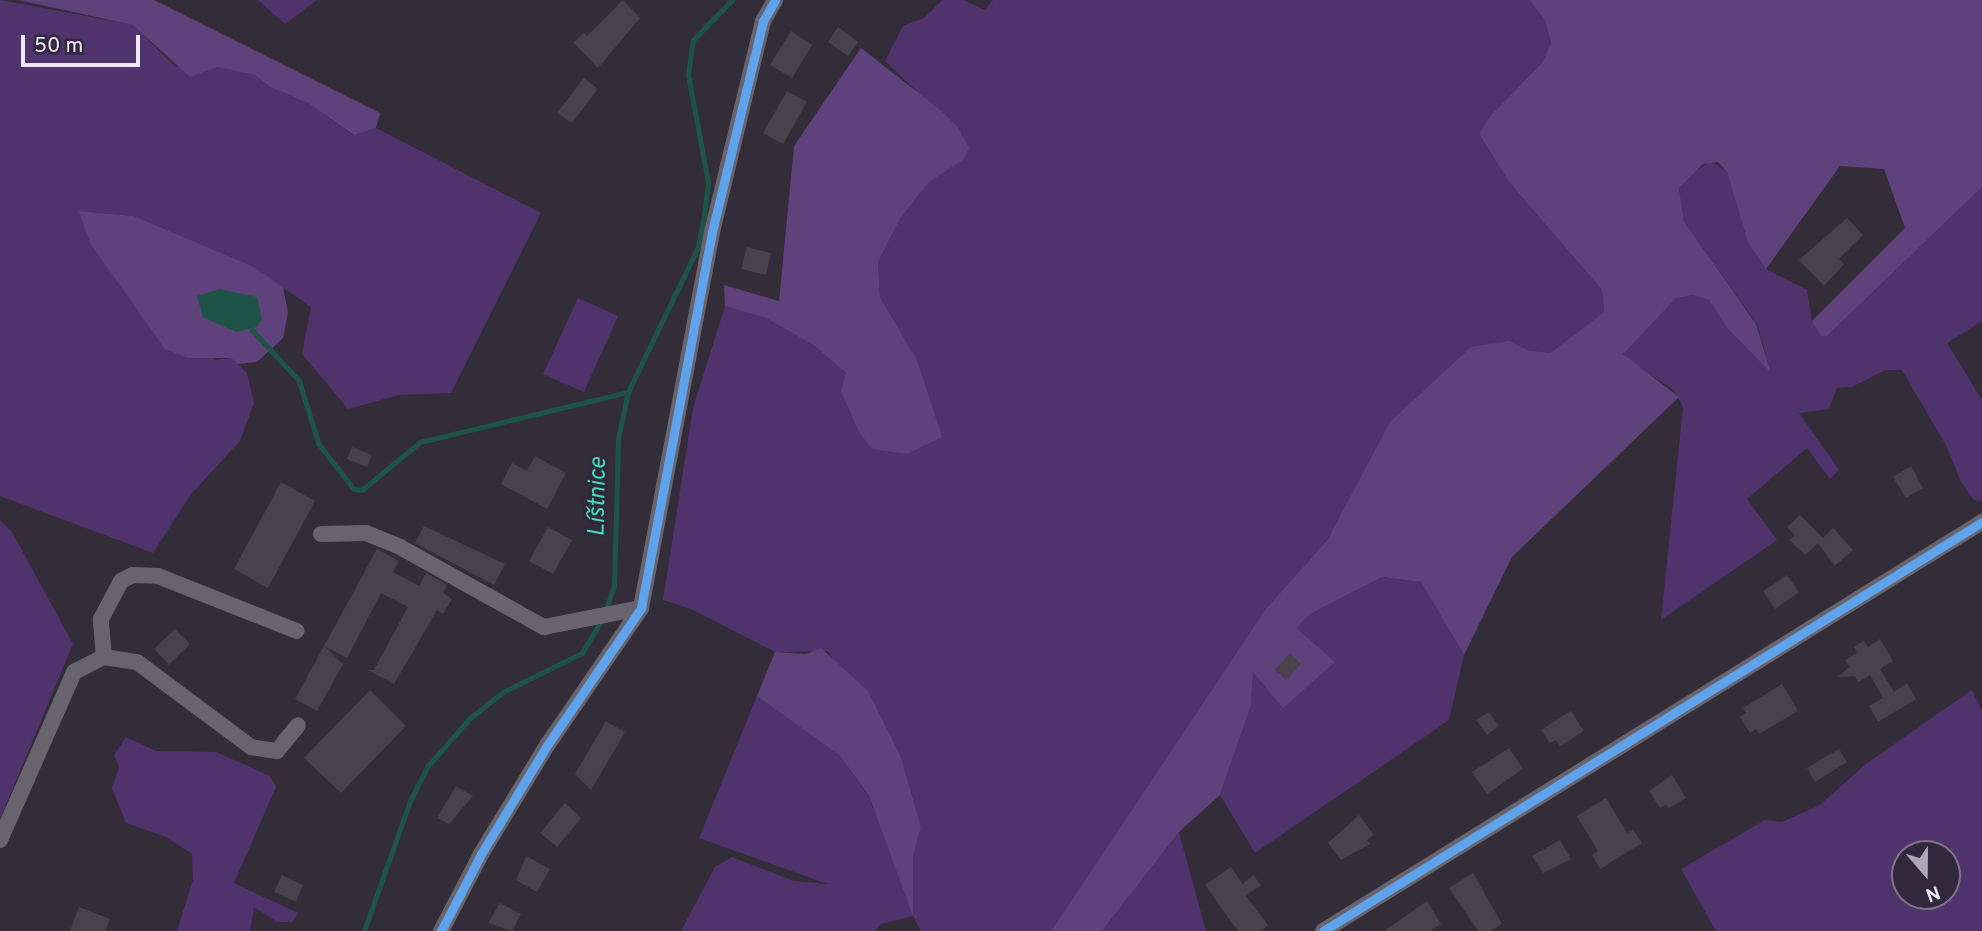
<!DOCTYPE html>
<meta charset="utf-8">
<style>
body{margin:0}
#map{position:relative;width:1982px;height:931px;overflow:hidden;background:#322d38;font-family:Overpass,sans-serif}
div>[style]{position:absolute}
.green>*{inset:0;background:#50336c}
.forest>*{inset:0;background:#5f417c}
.water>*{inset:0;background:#1e5447}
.stream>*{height:4.5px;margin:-2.25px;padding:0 2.25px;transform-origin:2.25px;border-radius:2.25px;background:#1e5447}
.building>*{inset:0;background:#47424b}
.minor>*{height:16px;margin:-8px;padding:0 8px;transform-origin:8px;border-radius:8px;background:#68646e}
.cycleway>*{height:9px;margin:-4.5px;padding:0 4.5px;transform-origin:4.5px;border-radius:4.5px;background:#60a3ed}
span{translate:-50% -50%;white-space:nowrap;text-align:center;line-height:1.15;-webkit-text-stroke:6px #32283d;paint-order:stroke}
.water-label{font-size:24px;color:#40dfb9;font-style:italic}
.north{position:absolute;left:1891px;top:840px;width:70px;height:70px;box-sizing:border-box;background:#32283d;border:2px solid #7d7587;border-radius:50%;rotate:160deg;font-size:19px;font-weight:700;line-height:28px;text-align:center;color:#eee8f6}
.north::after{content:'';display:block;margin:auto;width:24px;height:32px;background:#aca7b4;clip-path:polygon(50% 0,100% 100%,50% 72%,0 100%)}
.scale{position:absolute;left:21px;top:35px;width:119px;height:32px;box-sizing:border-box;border:4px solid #eee8f6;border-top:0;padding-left:9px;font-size:21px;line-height:24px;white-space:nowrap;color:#eee8f6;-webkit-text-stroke:5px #32283d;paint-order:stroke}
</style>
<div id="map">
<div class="green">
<div style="clip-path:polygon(0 0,134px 25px,175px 67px,217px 67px,255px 75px,270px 87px,308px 103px,353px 135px,376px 128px,541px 213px,451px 393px,399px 395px,348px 409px,302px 354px,311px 307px,252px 266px,134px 216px,80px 211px,90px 243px,108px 265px,215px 360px,232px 358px,247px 373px,254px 403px,240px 441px,192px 493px,153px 553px,0 496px)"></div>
<div style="clip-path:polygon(258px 0,317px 0,285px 24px)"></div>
<div style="clip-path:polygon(942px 0,963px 0,985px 10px,993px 0,1529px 0,1545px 20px,1551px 43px,1542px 63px,1491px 115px,1479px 134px,1509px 182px,1602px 290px,1604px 312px,1550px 353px,1527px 350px,1510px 341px,1353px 498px,1328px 539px,1264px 611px,1051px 931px,921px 931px,913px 916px,881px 924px,875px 931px,681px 931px,715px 867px,732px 857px,794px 881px,828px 884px,699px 838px,757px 696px,840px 756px,869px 797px,913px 913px,913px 856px,921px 827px,901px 757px,869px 692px,838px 668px,828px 651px,775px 652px,691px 609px,663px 600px,693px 408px,725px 306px,766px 318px,815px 346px,847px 373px,917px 360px,880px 297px,878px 262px,900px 219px,929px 182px,963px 160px,963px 135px,885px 61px,903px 26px,924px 18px)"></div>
<div style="clip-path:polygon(1711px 161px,1727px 172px,1748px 243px,1766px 269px,1807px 290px,1812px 321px,1827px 336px,1982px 187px,1982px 321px,1947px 343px,1982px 400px,1982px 501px,1974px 500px,1961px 482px,1947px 447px,1902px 370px,1885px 370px,1852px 387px,1837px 388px,1829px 409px,1799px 413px,1839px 470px,1830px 479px,1807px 448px,1747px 499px,1777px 540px,1661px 620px,1683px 407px,1674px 390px,1626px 359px,1623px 350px,1676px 297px,1693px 295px,1709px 300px,1726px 327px,1771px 373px,1757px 324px,1684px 221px,1679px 188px,1684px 179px)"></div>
<div style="clip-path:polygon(578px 298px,618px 316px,584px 392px,543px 374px)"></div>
<div style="clip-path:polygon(0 520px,12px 532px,73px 644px,0 819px)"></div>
<div style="clip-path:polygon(1382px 577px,1421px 582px,1464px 655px,1449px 720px,1255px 853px,1220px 795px,1251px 705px,1253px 671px,1283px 708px,1296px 628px,1310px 614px)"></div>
<div style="clip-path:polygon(evenodd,1972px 690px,1982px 711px,1982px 931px,1716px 931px,1681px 869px,1765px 820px,1782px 822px,1820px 805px,1867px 763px,1972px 690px,1905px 854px,1947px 854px,1947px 896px,1905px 896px,1905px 854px)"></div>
<div style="clip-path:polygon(126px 737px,156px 751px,216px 752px,270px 776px,276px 787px,234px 883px,298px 913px,292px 922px,277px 922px,254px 907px,250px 931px,177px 931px,193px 880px,192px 854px,166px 837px,126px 823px,112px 788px,119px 767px,114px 755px)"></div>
<div style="clip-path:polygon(1179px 832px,1206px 931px,1102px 931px)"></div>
</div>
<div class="forest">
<div style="clip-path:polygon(18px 0,154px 0,380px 113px,376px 128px,354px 135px,308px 103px,270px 87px,255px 75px,217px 67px,190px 77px,133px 25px)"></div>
<div style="clip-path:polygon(1529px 0,1982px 0,1982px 187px,1827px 336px,1821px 336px,1812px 321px,1905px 228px,1884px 169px,1840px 166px,1766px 269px,1748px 243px,1727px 172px,1718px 162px,1703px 164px,1679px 188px,1684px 221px,1756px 324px,1771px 373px,1726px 327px,1709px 300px,1693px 295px,1676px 298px,1623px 354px,1679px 397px,1512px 557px,1464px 655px,1421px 582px,1382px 577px,1310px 614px,1296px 628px,1335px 662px,1283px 708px,1253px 672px,1251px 705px,1220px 795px,1179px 832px,1102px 931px,1051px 931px,1264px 611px,1328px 539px,1390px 422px,1471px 347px,1510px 341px,1527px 350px,1550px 353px,1604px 312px,1602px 290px,1509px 182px,1479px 134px,1491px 115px,1542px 63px,1551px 43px,1545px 20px)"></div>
<div style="clip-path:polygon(861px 48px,939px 109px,958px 127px,969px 148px,963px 160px,929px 182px,900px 219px,878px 262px,880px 297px,917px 360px,942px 437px,907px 454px,872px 449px,859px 432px,841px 391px,846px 373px,815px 346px,766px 318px,725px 306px,724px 285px,779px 301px,794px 146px)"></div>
<div style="clip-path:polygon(79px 211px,134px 216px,252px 266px,283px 287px,288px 313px,283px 338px,257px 362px,238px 364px,231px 358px,188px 358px,165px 349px,90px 243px)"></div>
<div style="clip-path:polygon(821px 648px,869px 692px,901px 757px,921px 827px,913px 856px,913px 916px,869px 796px,840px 756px,757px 696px,775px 652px,806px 654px)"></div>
</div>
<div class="water">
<div style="clip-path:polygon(220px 289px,257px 297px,262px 319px,257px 327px,236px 332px,203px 317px,197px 296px)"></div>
</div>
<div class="stream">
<div style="left:252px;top:330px;width:69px;rotate:46.8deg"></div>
<div style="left:299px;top:380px;width:67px;rotate:72.6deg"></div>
<div style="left:319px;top:444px;width:57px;rotate:52.1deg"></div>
<div style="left:354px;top:489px;width:8px;rotate:7deg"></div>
<div style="left:362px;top:490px;width:75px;rotate:-39.6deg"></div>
<div style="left:420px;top:442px;width:214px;rotate:-13.5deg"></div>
<div style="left:606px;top:610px;width:25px;rotate:-72deg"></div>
<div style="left:614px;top:586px;width:147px;rotate:-88.4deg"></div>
<div style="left:618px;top:439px;width:48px;rotate:-78deg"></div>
<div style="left:628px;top:392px;width:161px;rotate:-64.2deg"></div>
<div style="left:698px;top:247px;width:32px;rotate:-79deg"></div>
<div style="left:704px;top:216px;width:34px;rotate:-83deg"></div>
<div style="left:708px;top:182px;width:109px;rotate:-100.6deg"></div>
<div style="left:688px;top:75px;width:35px;rotate:-82deg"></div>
<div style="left:693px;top:40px;width:56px;rotate:-45.7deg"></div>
<div style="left:364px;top:931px;width:138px;rotate:-70.5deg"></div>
<div style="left:410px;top:801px;width:39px;rotate:-63deg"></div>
<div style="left:428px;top:766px;width:62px;rotate:-48.9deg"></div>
<div style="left:469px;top:719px;width:43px;rotate:-38.5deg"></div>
<div style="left:503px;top:692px;width:88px;rotate:-26.3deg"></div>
<div style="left:582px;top:653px;width:41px;rotate:-59deg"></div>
</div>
<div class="building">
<div style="clip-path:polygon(623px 0,640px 18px,598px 68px,573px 42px,584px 33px,587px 36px)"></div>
<div style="clip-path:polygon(838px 27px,858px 42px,848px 56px,828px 42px)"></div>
<div style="clip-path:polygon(791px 31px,812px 45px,792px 78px,770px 65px)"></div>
<div style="clip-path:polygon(584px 78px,598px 89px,572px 123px,557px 113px)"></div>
<div style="clip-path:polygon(787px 91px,807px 102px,783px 144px,763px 133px)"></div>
<div style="clip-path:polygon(1847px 218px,1863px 235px,1839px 259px,1844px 264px,1824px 286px,1799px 260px)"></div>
<div style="clip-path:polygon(747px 247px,771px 253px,766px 275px,741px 269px)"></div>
<div style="clip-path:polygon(352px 447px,372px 455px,367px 467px,347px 459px)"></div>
<div style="clip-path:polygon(535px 456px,566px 473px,547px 509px,501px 484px,512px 463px,527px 471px)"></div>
<div style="clip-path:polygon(1911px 466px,1923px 488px,1906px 498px,1893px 477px)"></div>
<div style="clip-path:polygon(281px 482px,315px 501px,268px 588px,234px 569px)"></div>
<div style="clip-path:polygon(1800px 515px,1823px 538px,1833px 528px,1853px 550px,1835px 566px,1818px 543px,1805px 555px,1789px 540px,1795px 535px,1787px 527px)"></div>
<div style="clip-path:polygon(424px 526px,505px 564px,494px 585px,415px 543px)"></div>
<div style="clip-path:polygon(548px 527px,572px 540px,553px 574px,529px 561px)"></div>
<div style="clip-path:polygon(377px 549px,399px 561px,393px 572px,419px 586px,426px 573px,447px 585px,443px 593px,452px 599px,443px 614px,437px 610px,394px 684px,368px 670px,374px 670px,408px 607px,381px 593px,347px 658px,324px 646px)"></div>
<div style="clip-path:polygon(1787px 575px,1799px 592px,1775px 609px,1763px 591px)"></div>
<div style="clip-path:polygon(175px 629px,190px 644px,169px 665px,154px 649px)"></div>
<div style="clip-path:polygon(1880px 639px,1893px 661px,1880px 669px,1894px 692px,1907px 683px,1916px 699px,1878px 722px,1869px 706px,1883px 698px,1870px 675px,1858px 682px,1855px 676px,1838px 677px,1849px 667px,1845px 660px,1857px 653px,1854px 647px,1864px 641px,1868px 647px)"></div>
<div style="clip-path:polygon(324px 646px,343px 664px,317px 711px,295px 699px)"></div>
<div style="clip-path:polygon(1290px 653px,1301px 664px,1286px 680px,1275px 670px)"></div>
<div style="clip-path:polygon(1782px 684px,1798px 711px,1759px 734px,1756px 729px,1750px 733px,1740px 717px,1746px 713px,1743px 708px)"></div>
<div style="clip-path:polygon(370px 690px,406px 726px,341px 793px,304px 758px)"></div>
<div style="clip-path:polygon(1571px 711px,1584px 731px,1560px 746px,1556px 740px,1550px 743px,1541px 730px)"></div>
<div style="clip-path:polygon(1489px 712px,1499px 726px,1487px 735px,1476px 720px)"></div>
<div style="clip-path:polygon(606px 721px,625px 732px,591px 790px,575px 774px)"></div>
<div style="clip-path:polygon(1509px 748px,1523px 769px,1487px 794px,1472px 772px)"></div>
<div style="clip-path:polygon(1839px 749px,1847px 762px,1815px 782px,1807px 768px)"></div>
<div style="clip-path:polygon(1672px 775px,1686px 798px,1669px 808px,1666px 804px,1660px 808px,1649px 791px)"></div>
<div style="clip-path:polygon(456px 786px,473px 796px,449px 824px,437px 818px)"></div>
<div style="clip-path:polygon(1606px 798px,1627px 833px,1633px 829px,1642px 843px,1600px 869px,1592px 855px,1598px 851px,1577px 816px)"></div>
<div style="clip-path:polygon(565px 803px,581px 818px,557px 847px,540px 833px)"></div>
<div style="clip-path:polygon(1359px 815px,1374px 835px,1367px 840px,1370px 844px,1341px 860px,1328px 843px)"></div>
<div style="clip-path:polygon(1560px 840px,1571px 859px,1543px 873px,1532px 856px)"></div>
<div style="clip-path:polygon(526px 856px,550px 869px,537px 892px,516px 880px)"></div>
<div style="clip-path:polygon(1231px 867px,1243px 884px,1253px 875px,1261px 885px,1246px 896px,1268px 925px,1261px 931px,1238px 931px,1205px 885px)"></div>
<div style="clip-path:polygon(1473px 873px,1502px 924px,1491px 931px,1478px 931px,1449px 888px)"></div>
<div style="clip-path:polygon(282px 875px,303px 885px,296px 902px,274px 892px)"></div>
<div style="clip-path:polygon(1427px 901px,1441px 924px,1430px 931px,1384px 931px)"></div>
<div style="clip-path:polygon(500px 903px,521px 914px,512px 931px,488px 923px)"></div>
<div style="clip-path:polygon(79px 907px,110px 919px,105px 931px,70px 931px)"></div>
</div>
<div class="minor">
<div style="left:321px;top:534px;width:45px;rotate:-1.3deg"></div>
<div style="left:366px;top:533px;width:37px;rotate:22deg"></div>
<div style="left:400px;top:547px;width:165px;rotate:29.1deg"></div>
<div style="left:544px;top:627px;width:99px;rotate:-11.1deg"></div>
<div style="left:104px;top:657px;width:38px;rotate:-95deg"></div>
<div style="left:101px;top:619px;width:43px;rotate:-62.2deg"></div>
<div style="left:121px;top:581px;width:13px;rotate:-27deg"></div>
<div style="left:133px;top:575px;width:25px;rotate:2deg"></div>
<div style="left:158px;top:576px;width:149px;rotate:21.6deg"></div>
<div style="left:0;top:840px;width:184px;rotate:-66.2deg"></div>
<div style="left:74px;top:672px;width:34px;rotate:-27deg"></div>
<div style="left:104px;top:657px;width:33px;rotate:9deg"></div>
<div style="left:137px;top:662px;width:142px;rotate:36.7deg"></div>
<div style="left:251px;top:747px;width:26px;rotate:9deg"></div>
<div style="left:277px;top:751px;width:33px;rotate:-51deg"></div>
<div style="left:441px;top:931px;width:87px;rotate:-62.5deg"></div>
<div style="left:481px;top:854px;width:129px;rotate:-58.7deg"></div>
<div style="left:548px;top:744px;width:165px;rotate:-55.6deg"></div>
<div style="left:641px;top:608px;width:383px;rotate:-79.3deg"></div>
<div style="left:712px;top:232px;width:217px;rotate:-76.4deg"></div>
<div style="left:763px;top:21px;width:24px;rotate:-60deg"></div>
<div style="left:1323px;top:931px;width:776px;rotate:-31.83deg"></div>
</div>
<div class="cycleway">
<div style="left:441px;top:931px;width:87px;rotate:-62.5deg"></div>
<div style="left:481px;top:854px;width:129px;rotate:-58.7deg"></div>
<div style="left:548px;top:744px;width:165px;rotate:-55.6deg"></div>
<div style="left:641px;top:608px;width:383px;rotate:-79.3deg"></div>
<div style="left:712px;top:232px;width:217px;rotate:-76.4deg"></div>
<div style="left:763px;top:21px;width:24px;rotate:-60deg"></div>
<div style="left:1323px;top:931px;width:776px;rotate:-31.83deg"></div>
</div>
<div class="water-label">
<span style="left:599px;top:497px;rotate:-89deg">Líštnice</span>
</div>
<div class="north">N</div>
<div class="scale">50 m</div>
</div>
